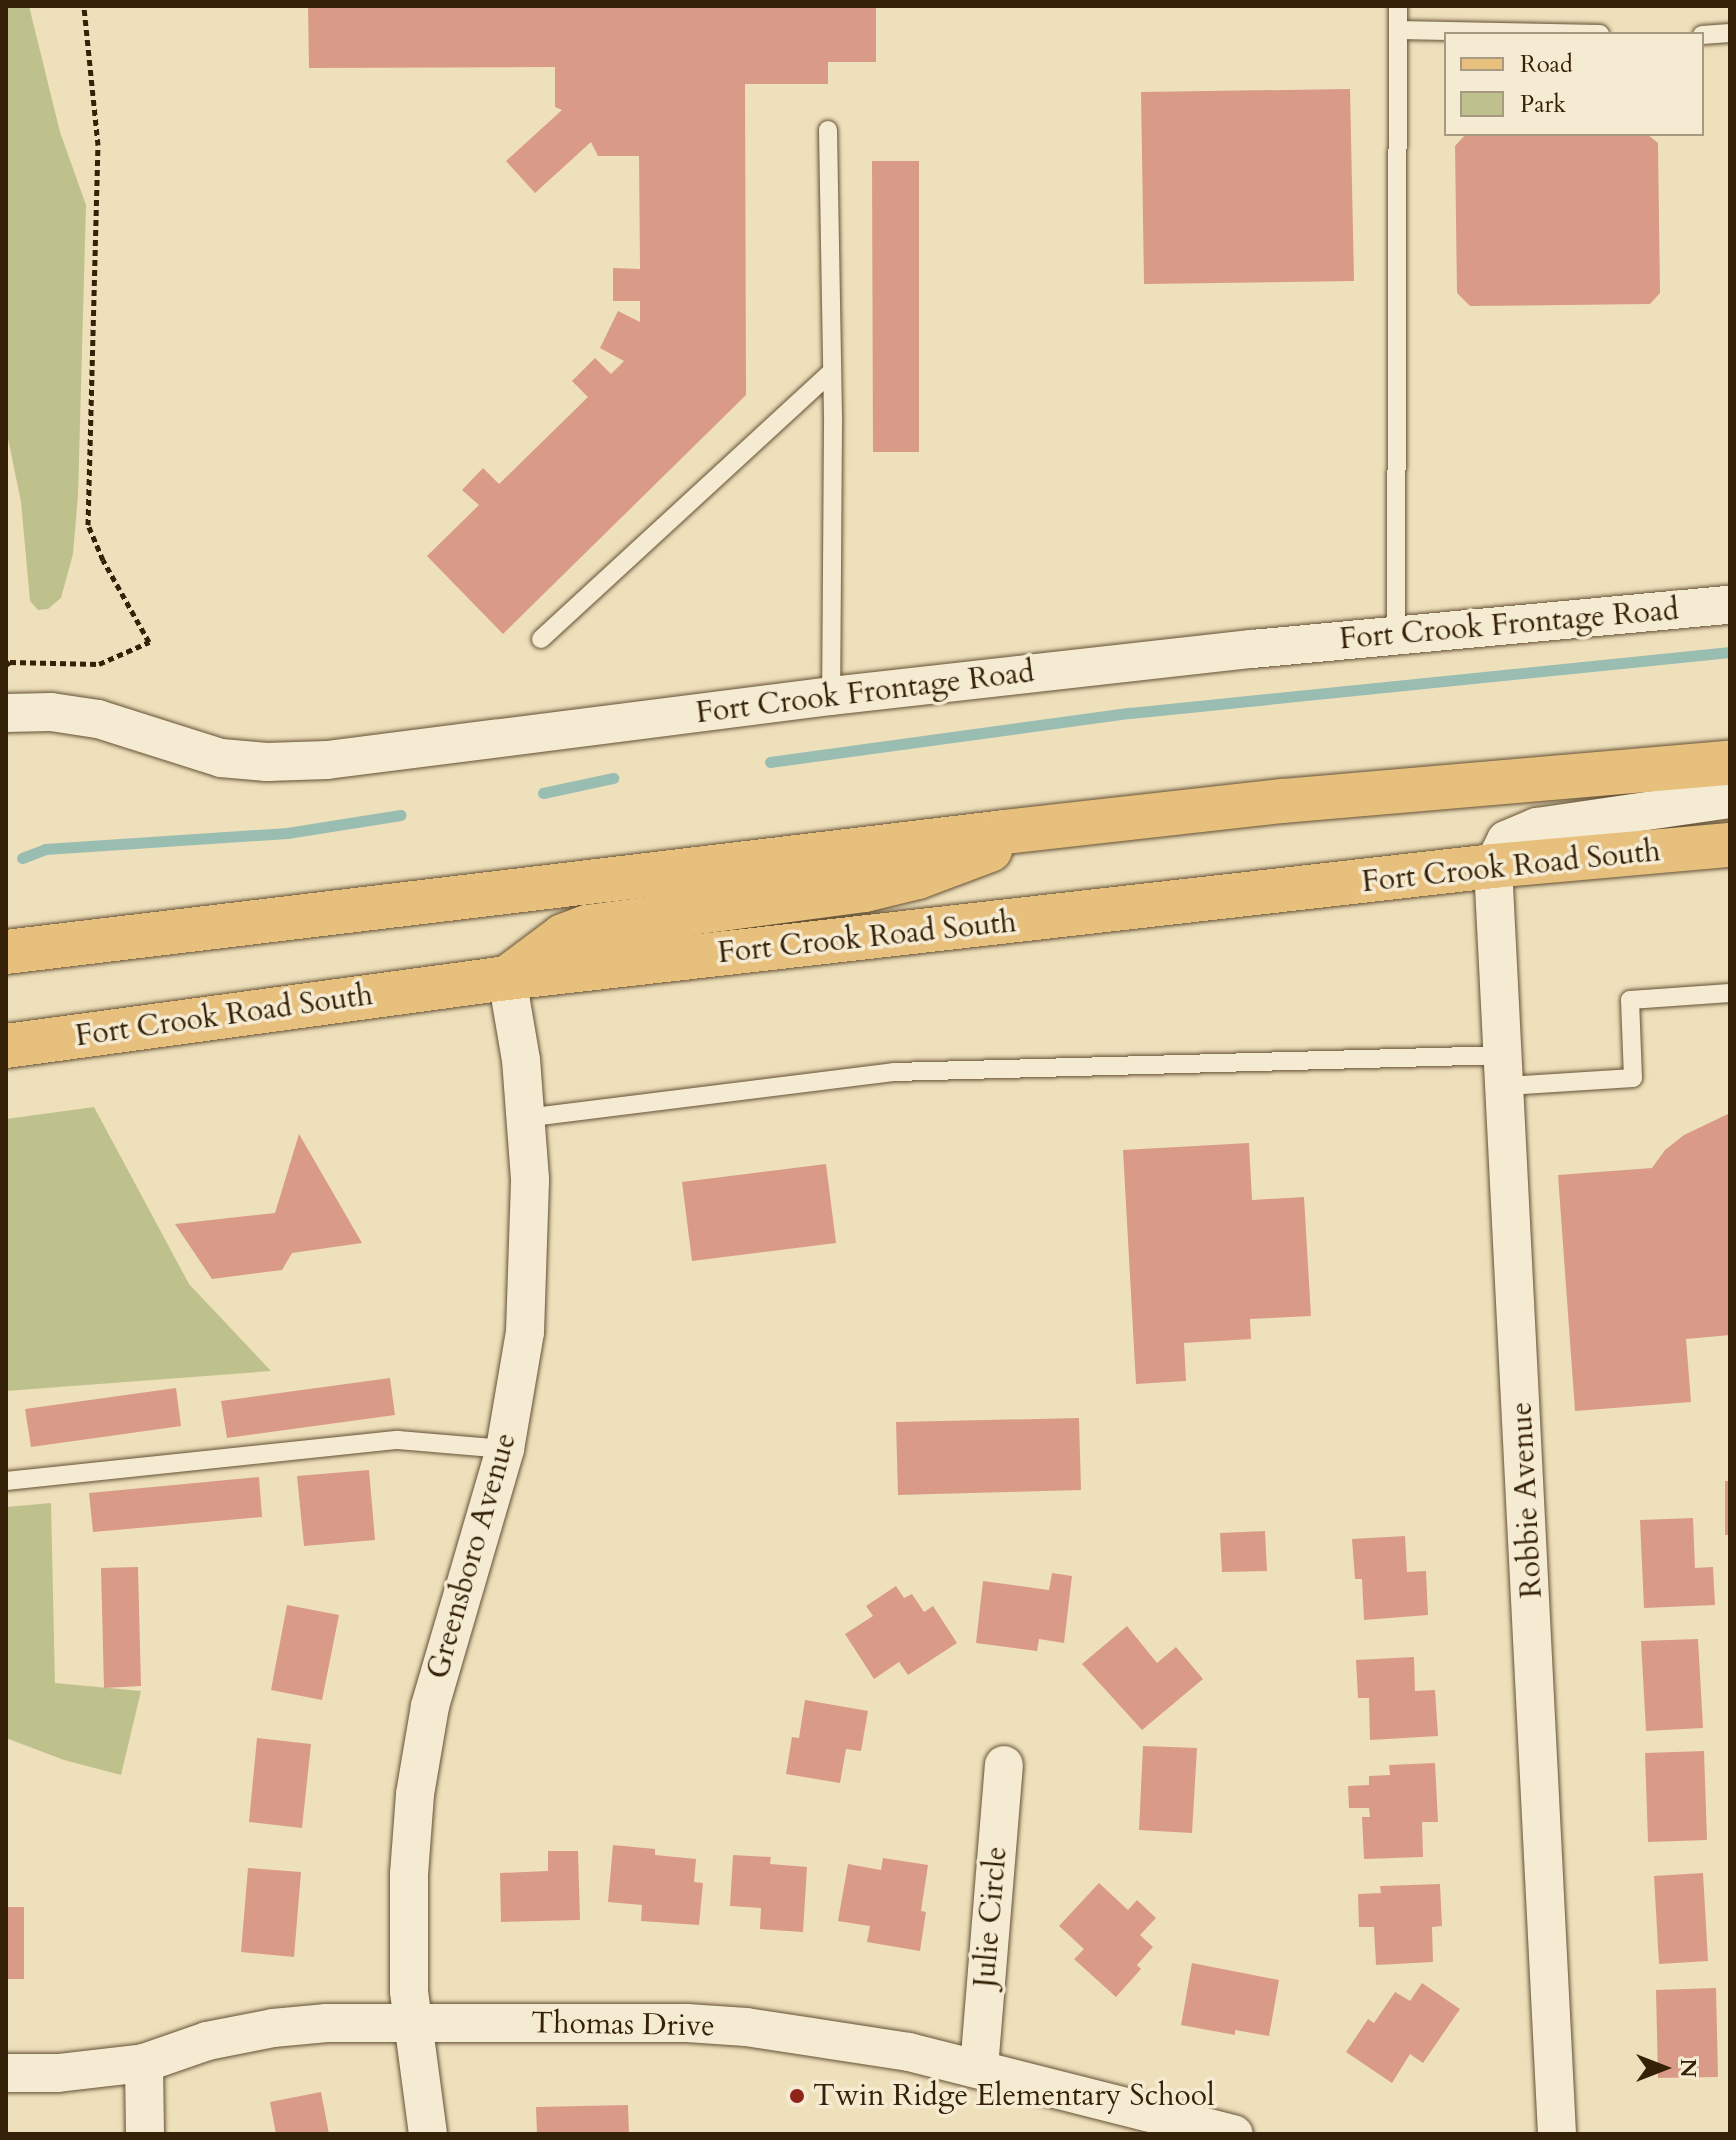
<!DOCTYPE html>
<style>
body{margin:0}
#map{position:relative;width:1736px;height:2140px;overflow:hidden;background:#efe0bc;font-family:Cardo,serif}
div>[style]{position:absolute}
.green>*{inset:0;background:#bfc18d}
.stream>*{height:11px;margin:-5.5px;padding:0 5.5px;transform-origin:5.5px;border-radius:5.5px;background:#9abdb2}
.building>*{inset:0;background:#d99b87}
.path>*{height:5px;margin-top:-2.5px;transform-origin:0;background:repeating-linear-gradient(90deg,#352107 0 6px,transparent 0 10px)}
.roads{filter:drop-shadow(0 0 2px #645134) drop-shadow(0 0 2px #645134)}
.lane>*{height:18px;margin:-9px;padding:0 9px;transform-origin:9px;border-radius:9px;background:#f5ebd3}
.street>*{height:38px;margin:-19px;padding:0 19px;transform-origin:19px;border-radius:19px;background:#f5ebd3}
.primary>*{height:44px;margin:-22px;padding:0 22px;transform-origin:22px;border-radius:22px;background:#e8c07e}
.dots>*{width:22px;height:22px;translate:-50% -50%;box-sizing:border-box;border:4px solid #f5ebd3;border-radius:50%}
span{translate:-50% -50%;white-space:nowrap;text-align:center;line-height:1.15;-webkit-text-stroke:7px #f5ebd3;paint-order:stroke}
.street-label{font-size:30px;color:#352107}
.poi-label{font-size:30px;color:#352107}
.left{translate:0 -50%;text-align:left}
.frame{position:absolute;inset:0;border:8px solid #352107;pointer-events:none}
.legend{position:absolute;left:1444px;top:32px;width:260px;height:104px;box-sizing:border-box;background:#f5ebd3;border:2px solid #a89a81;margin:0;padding:10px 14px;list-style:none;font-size:24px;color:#352107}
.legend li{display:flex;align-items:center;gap:16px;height:40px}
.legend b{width:40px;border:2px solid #a89a81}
.north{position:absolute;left:1624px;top:2028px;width:80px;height:80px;-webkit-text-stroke:6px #f5ebd3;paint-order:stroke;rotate:90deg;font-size:22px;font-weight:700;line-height:32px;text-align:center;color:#352107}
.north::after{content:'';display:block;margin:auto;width:28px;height:36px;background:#352107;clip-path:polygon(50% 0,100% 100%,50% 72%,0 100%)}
</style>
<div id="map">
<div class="green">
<div style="clip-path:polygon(6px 6px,29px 6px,60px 132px,86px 205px,78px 496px,73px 554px,61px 598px,48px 609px,38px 610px,30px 601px,21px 502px,6px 429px)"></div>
<div style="clip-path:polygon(94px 1107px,189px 1284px,271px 1371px,6px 1391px,6px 1119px)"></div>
<div style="clip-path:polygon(51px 1503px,55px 1683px,141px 1691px,121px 1775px,64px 1760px,6px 1738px,6px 1507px)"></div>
</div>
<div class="stream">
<div style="left:770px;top:762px;width:363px;rotate:-7.8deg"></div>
<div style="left:1130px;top:713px;width:603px;rotate:-5.81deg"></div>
<div style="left:543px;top:793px;width:72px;rotate:-12.1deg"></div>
<div style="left:22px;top:858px;width:25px;rotate:-21deg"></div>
<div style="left:45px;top:849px;width:243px;rotate:-3.8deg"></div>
<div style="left:287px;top:833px;width:115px;rotate:-9deg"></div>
</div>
<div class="building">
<div style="clip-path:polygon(308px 6px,876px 6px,876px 62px,828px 62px,828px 84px,745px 84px,746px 395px,503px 634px,427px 556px,479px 505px,462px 490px,483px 468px,499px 484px,588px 397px,572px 381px,595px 358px,611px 374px,624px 361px,600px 348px,618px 311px,640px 322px,640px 301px,613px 301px,613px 268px,640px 269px,639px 156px,598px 156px,591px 142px,535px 193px,506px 161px,562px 110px,555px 107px,555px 67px,309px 68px)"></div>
<div style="clip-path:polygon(1350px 89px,1354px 281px,1144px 284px,1141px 92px)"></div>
<div style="clip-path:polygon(1647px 134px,1658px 143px,1660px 293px,1650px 304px,1470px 306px,1457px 293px,1455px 146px,1465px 135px)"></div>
<div style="clip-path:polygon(872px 161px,919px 161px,919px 452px,873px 452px)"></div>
<div style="clip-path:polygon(1730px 1113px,1730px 1335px,1686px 1339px,1691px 1402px,1575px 1411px,1558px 1175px,1652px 1168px,1665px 1150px,1684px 1135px)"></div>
<div style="clip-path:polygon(299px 1134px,362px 1243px,292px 1253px,282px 1270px,212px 1279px,175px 1224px,275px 1213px)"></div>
<div style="clip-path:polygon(1249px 1143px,1252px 1200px,1304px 1197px,1311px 1316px,1250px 1319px,1251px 1339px,1184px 1343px,1186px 1381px,1136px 1384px,1123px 1150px)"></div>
<div style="clip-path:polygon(826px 1164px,836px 1243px,692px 1261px,682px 1182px)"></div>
<div style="clip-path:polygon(390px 1378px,395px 1415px,227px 1438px,221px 1401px)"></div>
<div style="clip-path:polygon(176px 1388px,181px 1426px,31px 1447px,25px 1409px)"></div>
<div style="clip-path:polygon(1079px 1418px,1081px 1490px,898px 1495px,896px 1422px)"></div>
<div style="clip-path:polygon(369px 1470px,375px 1540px,304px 1546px,297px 1476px)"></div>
<div style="clip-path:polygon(259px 1477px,262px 1517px,93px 1532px,89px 1493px)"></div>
<div style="clip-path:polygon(1725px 1481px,1730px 1481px,1730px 1535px,1725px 1535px)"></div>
<div style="clip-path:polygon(1693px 1518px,1695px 1568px,1713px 1567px,1715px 1605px,1644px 1608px,1640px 1520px)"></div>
<div style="clip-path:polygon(1265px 1531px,1267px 1571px,1222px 1572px,1220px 1533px)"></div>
<div style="clip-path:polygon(1405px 1536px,1407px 1572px,1426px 1571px,1428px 1615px,1364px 1620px,1362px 1579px,1355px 1579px,1352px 1539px)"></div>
<div style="clip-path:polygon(138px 1567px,141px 1686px,104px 1688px,101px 1568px)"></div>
<div style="clip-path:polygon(1052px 1573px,1072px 1576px,1064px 1643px,1039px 1639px,1037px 1651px,976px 1643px,983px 1581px,1049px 1590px)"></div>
<div style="clip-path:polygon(896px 1586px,904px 1598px,912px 1594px,924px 1612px,933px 1606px,957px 1643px,908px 1675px,899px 1662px,874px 1679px,845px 1634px,873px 1616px,866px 1606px)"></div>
<div style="clip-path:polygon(287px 1605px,339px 1615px,322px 1700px,271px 1690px)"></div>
<div style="clip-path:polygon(1127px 1626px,1157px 1663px,1176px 1647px,1203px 1679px,1142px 1730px,1082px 1664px)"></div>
<div style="clip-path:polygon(1698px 1639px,1703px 1728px,1646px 1731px,1641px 1641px)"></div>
<div style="clip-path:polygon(1414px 1657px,1415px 1691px,1435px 1690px,1438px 1736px,1370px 1740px,1369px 1698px,1358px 1698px,1356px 1660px)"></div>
<div style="clip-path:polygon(805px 1700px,868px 1711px,861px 1751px,846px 1749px,840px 1783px,786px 1774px,792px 1737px,799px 1738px)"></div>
<div style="clip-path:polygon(257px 1738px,311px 1744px,302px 1828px,249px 1822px)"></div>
<div style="clip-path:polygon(1143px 1746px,1197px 1748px,1192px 1833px,1139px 1830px)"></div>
<div style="clip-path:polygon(1704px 1751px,1707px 1840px,1648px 1842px,1645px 1753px)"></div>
<div style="clip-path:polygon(1435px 1763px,1438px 1822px,1422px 1822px,1423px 1857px,1364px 1859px,1362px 1817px,1370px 1817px,1369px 1808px,1349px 1808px,1348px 1786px,1369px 1785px,1369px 1776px,1390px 1775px,1389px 1765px)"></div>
<div style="clip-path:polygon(613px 1845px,655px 1849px,655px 1855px,696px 1859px,694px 1882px,703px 1883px,699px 1925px,641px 1921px,642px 1905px,608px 1902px)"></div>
<div style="clip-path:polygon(548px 1851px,578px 1851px,580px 1920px,501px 1922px,500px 1873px,548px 1871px)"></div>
<div style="clip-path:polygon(733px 1855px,771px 1857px,770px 1864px,807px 1867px,803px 1932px,760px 1929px,761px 1908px,730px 1906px)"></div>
<div style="clip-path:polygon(883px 1858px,928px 1865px,921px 1911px,926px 1912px,920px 1951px,867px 1942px,870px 1926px,838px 1921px,848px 1864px,881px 1870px)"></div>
<div style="clip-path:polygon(248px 1868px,301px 1872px,294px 1957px,241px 1952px)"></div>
<div style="clip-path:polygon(1703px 1873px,1708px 1961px,1659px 1964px,1654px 1876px)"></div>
<div style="clip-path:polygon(1099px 1883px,1128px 1910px,1137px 1900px,1156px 1918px,1140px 1935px,1153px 1947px,1137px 1965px,1141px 1969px,1116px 1997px,1074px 1959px,1084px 1949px,1059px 1926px)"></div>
<div style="clip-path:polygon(1440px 1884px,1442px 1926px,1432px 1927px,1433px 1962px,1376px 1965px,1374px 1927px,1359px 1927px,1358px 1894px,1381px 1893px,1380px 1886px)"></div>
<div style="clip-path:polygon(6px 1907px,24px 1907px,24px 1979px,6px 1979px)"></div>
<div style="clip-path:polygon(1192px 1963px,1279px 1980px,1269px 2036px,1235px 2030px,1235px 2035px,1181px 2025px)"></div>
<div style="clip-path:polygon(1422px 1983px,1460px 2009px,1423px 2063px,1410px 2054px,1392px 2083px,1346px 2052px,1368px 2019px,1374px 2023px,1395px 1992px,1410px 2001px)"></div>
<div style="clip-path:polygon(1716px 1988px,1718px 2077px,1658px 2078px,1656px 1990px)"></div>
<div style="clip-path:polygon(321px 2092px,329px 2134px,276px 2134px,270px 2102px)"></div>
<div style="clip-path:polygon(628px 2105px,629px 2134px,537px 2134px,536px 2107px)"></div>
</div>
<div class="path">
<div style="left:6px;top:665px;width:5px;rotate:-37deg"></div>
<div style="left:10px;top:662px;width:89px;rotate:1.3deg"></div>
<div style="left:99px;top:664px;width:55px;rotate:-23.7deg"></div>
<div style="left:149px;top:642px;width:94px;rotate:-119.3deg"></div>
<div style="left:103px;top:560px;width:38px;rotate:-113deg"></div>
<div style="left:88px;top:525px;width:380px;rotate:-88.5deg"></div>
<div style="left:98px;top:145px;width:140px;rotate:-95.8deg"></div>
</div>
<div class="roads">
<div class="lane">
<div style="left:1398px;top:30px;width:202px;rotate:1.1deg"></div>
<div style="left:1702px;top:35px;width:28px;rotate:-4deg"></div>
<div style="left:828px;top:130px;width:294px;rotate:89deg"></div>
<div style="left:833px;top:424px;width:272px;rotate:90.4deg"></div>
<div style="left:1396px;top:635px;width:629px;rotate:-89.82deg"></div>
<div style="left:541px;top:639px;width:394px;rotate:-42.6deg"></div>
<div style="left:1507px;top:1086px;width:126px;rotate:-3.6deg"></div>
<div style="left:1633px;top:1078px;width:78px;rotate:-92.2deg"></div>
<div style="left:1630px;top:1000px;width:100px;rotate:-4deg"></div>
<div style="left:525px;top:1118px;width:372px;rotate:-7.1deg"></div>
<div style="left:894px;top:1072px;width:611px;rotate:-1.59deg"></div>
<div style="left:6px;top:1481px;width:394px;rotate:-6deg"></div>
<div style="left:398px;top:1440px;width:107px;rotate:4.8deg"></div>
</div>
<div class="street">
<div style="left:6px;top:713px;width:45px;rotate:-1.3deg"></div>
<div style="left:51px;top:712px;width:48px;rotate:8.5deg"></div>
<div style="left:98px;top:719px;width:129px;rotate:17.6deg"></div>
<div style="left:221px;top:758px;width:46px;rotate:5deg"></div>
<div style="left:267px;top:762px;width:60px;rotate:-1.9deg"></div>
<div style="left:327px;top:760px;width:508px;rotate:-7.24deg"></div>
<div style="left:831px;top:696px;width:424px;rotate:-6.4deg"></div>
<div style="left:1252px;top:649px;width:480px;rotate:-5.3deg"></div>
<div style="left:144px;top:2063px;width:71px;rotate:89.2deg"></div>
<div style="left:979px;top:2068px;width:304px;rotate:-85.3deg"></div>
<div style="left:6px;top:2073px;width:52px"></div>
<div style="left:58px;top:2073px;width:87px;rotate:-6.6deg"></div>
<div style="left:144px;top:2063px;width:67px;rotate:-19.2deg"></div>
<div style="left:207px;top:2041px;width:67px;rotate:-11.1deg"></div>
<div style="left:273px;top:2028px;width:54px;rotate:-5.3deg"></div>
<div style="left:327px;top:2023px;width:360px"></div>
<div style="left:687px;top:2023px;width:59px;rotate:3.9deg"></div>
<div style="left:746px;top:2027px;width:165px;rotate:8.7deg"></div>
<div style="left:909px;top:2052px;width:335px;rotate:14.2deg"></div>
<div style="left:428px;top:2134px;width:144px;rotate:-97.6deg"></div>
<div style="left:409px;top:1991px;width:117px;rotate:-90deg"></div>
<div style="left:409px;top:1874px;width:80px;rotate:-85.7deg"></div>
<div style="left:415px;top:1794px;width:89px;rotate:-80.3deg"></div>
<div style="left:430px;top:1706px;width:268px;rotate:-73.7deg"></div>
<div style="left:505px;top:1449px;width:119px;rotate:-80.3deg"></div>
<div style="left:525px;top:1332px;width:153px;rotate:-88.1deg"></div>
<div style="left:530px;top:1179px;width:119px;rotate:-94.3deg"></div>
<div style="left:521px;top:1060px;width:83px;rotate:-99.7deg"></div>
<div style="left:1557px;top:2134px;width:1270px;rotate:-92.89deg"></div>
<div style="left:1493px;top:866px;width:29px;rotate:-63deg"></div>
<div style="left:1506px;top:840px;width:34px;rotate:-23deg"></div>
<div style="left:1537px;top:827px;width:195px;rotate:-8.3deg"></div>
</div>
<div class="primary">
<div style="left:6px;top:952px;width:1006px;rotate:-6.85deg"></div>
<div style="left:1005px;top:832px;width:280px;rotate:-6.4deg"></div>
<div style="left:1283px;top:801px;width:449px;rotate:-4.9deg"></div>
<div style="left:507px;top:978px;width:70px;rotate:-36.9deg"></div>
<div style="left:563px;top:936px;width:26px;rotate:-21deg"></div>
<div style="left:587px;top:927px;width:280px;rotate:-7.6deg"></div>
<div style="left:865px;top:890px;width:55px;rotate:-13.8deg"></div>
<div style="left:918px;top:877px;width:77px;rotate:-20.6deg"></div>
<div style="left:6px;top:1046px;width:506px;rotate:-7.73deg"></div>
<div style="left:507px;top:978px;width:992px;rotate:-6.48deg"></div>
<div style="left:1493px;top:866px;width:238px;rotate:-5.1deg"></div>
</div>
</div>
<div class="dots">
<div style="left:797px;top:2096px;background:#8f2418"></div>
</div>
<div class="street-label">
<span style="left:1509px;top:625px;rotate:-5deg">Fort Crook Frontage Road</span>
<span style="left:865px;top:693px;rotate:-7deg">Fort Crook Frontage Road</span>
<span style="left:1511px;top:867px;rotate:-6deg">Fort Crook Road South</span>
<span style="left:867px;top:938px;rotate:-6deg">Fort Crook Road South</span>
<span style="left:224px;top:1016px;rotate:-8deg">Fort Crook Road South</span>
<span style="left:1527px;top:1500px;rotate:-93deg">Robbie Avenue</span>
<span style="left:472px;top:1556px;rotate:-74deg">Greensboro Avenue</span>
<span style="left:991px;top:1917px;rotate:-85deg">Julie Circle</span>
<span style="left:623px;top:2025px;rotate:1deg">Thomas Drive</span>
</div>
<div class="poi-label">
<span class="left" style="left:813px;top:2096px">Twin Ridge Elementary School</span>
</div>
<div class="frame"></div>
<ul class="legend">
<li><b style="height:10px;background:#e8c07e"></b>Road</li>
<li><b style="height:22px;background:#bfc18d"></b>Park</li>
</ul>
<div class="north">N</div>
</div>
